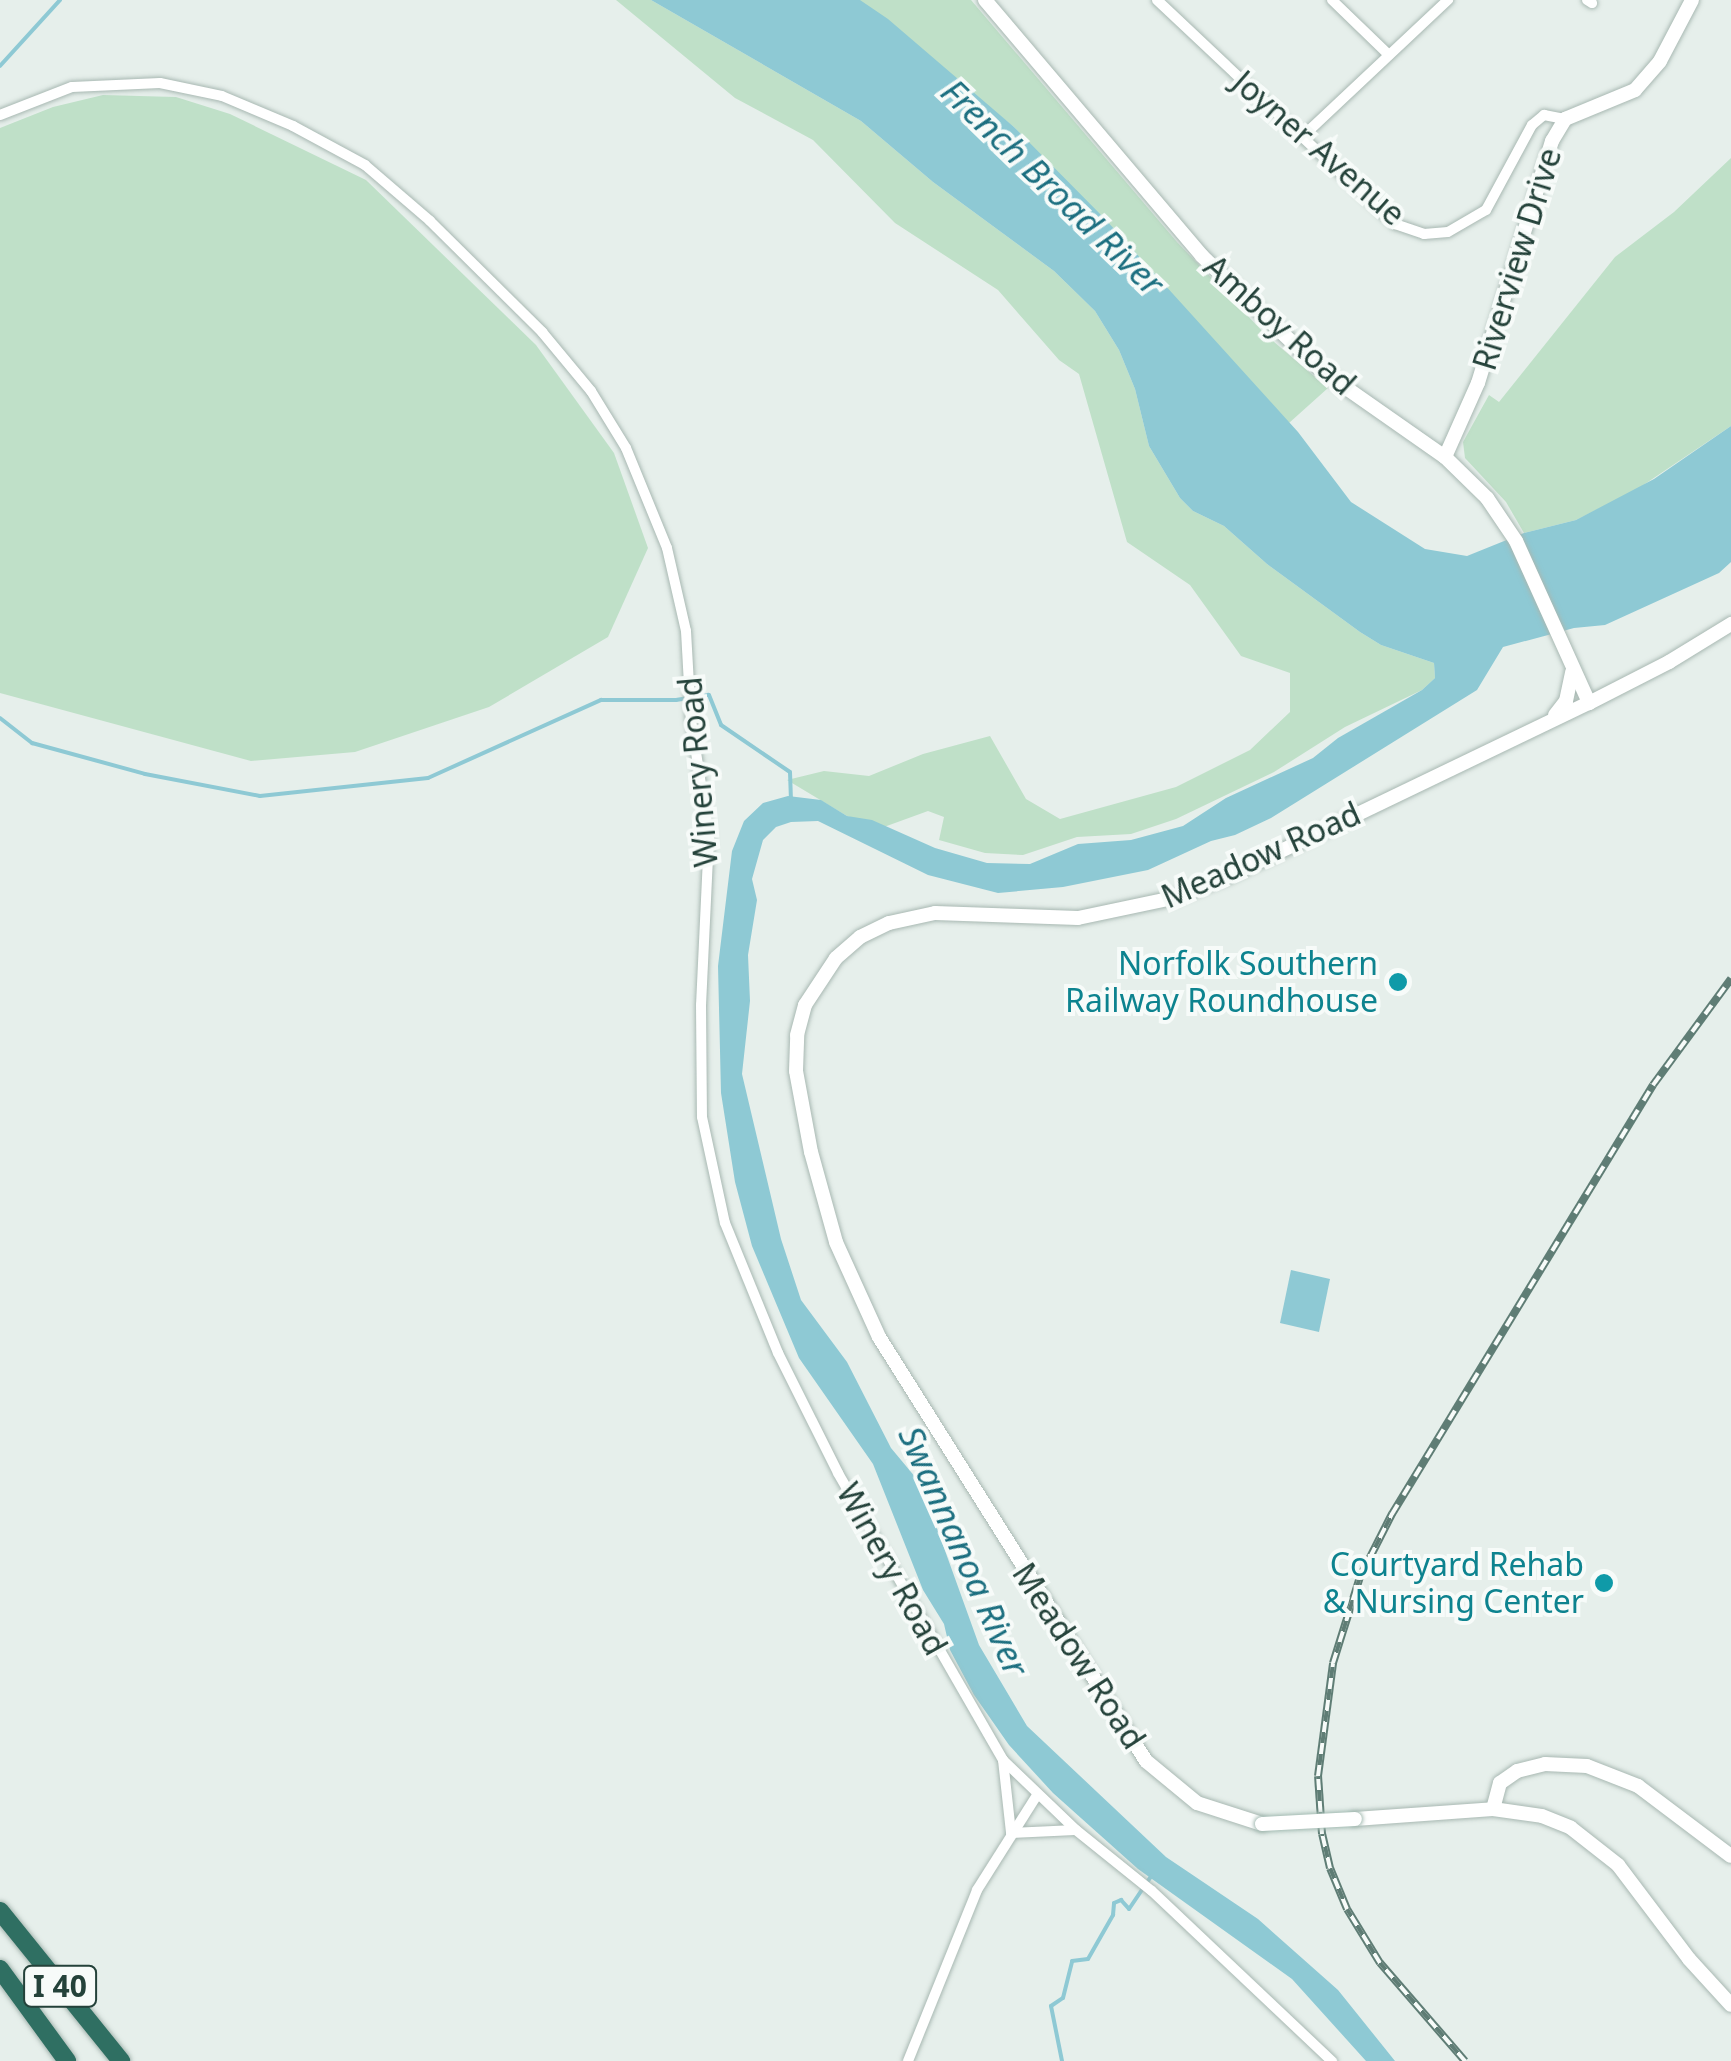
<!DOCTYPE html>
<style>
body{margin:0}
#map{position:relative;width:1731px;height:2061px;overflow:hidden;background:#e6efeb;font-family:"Noto Sans",sans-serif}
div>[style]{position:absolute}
.green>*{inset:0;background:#bfe0c8}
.water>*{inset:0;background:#8ec9d4}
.stream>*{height:4px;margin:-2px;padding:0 2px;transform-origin:2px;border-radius:2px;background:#8ec9d4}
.roads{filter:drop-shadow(0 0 2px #a8b8b2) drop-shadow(0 0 2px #a8b8b2)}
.street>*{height:10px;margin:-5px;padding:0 5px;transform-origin:5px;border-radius:5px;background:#fff}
.secondary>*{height:14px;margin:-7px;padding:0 7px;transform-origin:7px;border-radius:7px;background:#fff}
.highway>*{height:18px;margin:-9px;padding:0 9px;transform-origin:9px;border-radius:9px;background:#2f6f62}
.rail>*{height:8px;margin-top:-4px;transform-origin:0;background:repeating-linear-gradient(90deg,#f7fbf9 0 11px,#5f7d75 0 22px);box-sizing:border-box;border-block:2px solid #5f7d75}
.bridges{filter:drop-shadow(0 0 2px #a4bbb3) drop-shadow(0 0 2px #a4bbb3)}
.secondary-bridge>*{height:14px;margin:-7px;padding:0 7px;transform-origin:7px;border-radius:7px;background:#fff}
.dots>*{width:28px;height:28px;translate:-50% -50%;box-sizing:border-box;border:5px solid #f7fbf9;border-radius:50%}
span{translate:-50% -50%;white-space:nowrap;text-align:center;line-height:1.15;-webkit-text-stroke:8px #f7fbf9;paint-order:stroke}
.shield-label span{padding:2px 8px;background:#f7fbf9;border:2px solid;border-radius:8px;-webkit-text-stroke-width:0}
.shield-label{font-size:30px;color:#24423a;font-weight:700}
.street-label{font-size:32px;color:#24423a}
.culture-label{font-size:32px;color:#0d838f}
.right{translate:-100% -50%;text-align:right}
.water-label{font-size:35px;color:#1c6f80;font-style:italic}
</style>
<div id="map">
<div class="green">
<div style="clip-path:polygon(616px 0,651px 0,861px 121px,933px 182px,1054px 271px,1095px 311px,1119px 350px,1135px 389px,1149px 446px,1180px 498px,1193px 511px,1224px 526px,1267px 564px,1360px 632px,1381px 645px,1434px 663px,1435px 678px,1422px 690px,1345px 727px,1274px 772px,1176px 819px,1131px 834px,1077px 837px,1023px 855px,985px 853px,939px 840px,944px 817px,928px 811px,884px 827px,847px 816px,787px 780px,824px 771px,869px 776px,923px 754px,990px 736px,1026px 799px,1060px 819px,1176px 787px,1250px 750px,1290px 712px,1290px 673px,1241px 656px,1190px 585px,1127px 542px,1079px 374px,1059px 360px,998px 290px,895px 223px,813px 140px,735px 98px)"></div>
<div style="clip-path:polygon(855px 0,971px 0,1177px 242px,1267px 336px,1328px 388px,1289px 423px,1014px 127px)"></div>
<div style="clip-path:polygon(103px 95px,176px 97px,230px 114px,366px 180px,536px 345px,614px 453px,648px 548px,608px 637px,489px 707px,355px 752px,251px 761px,0 693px,0 128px,53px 107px)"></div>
<div style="clip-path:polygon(1731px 158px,1731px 426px,1633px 492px,1576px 520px,1524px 533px,1506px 502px,1465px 458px,1463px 442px,1489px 395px,1499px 402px,1615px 257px,1674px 212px)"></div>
</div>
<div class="water">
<div style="clip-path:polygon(651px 0,860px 0,888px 19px,1014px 127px,1106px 220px,1298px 432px,1351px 502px,1425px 549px,1467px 556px,1524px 533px,1576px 520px,1654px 479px,1731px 426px,1731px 562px,1719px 573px,1605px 625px,1574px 628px,1503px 647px,1477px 690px,1271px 818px,1235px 835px,1211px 841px,1148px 870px,1063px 887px,998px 893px,928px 875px,818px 821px,791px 822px,776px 827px,763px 840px,752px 879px,757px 900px,748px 955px,750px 1001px,742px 1074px,781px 1239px,801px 1300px,847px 1362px,891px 1448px,921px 1484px,979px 1645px,1027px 1726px,1166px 1857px,1258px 1919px,1338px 1990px,1395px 2061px,1366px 2061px,1292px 1979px,1138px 1869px,1053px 1793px,1009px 1745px,974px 1695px,950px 1650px,944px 1624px,923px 1590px,873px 1464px,799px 1358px,752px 1246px,735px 1182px,721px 1093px,718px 966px,732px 851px,744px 821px,763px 803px,788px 796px,821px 800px,847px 816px,872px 820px,935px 848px,987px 863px,1030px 864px,1078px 844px,1131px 840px,1183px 826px,1226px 798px,1313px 758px,1338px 738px,1422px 690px,1435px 678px,1434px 663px,1381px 645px,1360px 632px,1267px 564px,1224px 526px,1193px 511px,1180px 498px,1149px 446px,1135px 389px,1119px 350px,1095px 311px,1054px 271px,933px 182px,861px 121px)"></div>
<div style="clip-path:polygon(1291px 1270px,1330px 1279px,1319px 1332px,1280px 1323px)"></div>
</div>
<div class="stream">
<div style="left:0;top:66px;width:89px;rotate:-47.7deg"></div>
<div style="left:0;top:718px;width:41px;rotate:38deg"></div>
<div style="left:32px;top:743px;width:117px;rotate:15.3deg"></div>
<div style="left:145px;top:774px;width:117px;rotate:10.8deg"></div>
<div style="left:260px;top:796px;width:169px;rotate:-6.1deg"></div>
<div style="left:428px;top:778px;width:190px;rotate:-24.3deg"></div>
<div style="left:601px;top:700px;width:75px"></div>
<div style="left:676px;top:700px;width:33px;rotate:-9deg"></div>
<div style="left:709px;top:695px;width:32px;rotate:68deg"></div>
<div style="left:721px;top:725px;width:83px;rotate:34.3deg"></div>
<div style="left:790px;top:772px;width:28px;rotate:88deg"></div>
<div style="left:1062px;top:2061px;width:56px;rotate:-101.3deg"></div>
<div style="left:1051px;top:2006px;width:14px;rotate:-34deg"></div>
<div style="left:1063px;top:1998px;width:38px;rotate:-76deg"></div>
<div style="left:1072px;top:1961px;width:16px;rotate:-7deg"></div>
<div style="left:1088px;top:1959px;width:51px;rotate:-60.4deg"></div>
<div style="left:1113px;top:1915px;width:12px;rotate:-85deg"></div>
<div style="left:1114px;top:1903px;width:8px;rotate:-23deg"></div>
<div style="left:1121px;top:1900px;width:12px;rotate:48deg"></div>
<div style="left:1129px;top:1909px;width:40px;rotate:-56deg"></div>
</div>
<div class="roads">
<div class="street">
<div style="left:1157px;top:0;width:327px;rotate:43.3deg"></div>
<div style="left:1395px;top:224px;width:31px;rotate:19deg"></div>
<div style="left:1424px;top:234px;width:24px;rotate:-5deg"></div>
<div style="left:1448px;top:232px;width:44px;rotate:-30.1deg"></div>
<div style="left:1486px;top:210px;width:97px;rotate:-61.6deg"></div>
<div style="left:1532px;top:125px;width:16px;rotate:-40deg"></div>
<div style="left:1544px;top:115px;width:21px;rotate:11deg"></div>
<div style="left:1332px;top:0;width:79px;rotate:44deg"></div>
<div style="left:1587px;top:0;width:6px;rotate:31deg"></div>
<div style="left:0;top:115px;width:77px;rotate:-21.3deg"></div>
<div style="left:72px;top:87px;width:88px;rotate:-2.6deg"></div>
<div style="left:160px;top:83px;width:63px;rotate:11.8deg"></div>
<div style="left:222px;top:96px;width:77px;rotate:22.9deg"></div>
<div style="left:293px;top:126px;width:82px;rotate:28.4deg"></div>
<div style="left:365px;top:165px;width:86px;rotate:40.7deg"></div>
<div style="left:430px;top:221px;width:158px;rotate:44.7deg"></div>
<div style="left:542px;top:332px;width:77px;rotate:50.3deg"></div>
<div style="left:591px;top:391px;width:67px;rotate:58.4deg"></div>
<div style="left:626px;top:448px;width:108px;rotate:67.7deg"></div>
<div style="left:667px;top:548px;width:85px;rotate:77.1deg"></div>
<div style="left:686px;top:631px;width:89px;rotate:86.8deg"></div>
<div style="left:691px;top:720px;width:117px;rotate:81.2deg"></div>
<div style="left:709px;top:836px;width:169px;rotate:92.7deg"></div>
<div style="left:701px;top:1005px;width:112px;rotate:89.5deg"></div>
<div style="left:702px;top:1117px;width:108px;rotate:77.8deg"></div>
<div style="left:725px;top:1223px;width:140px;rotate:67.8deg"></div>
<div style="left:778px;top:1353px;width:134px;rotate:63.4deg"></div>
<div style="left:838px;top:1473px;width:331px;rotate:60.1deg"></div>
<div style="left:1003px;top:1760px;width:101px;rotate:43.8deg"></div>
<div style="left:1076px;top:1830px;width:97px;rotate:38.8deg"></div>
<div style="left:1152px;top:1891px;width:248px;rotate:43.4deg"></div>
<div style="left:1301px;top:138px;width:202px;rotate:-43.2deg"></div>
<div style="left:1003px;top:1760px;width:73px;rotate:83.7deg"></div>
<div style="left:1011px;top:1833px;width:64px;rotate:-2.7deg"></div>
<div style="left:908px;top:2061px;width:184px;rotate:-68deg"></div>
<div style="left:977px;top:1890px;width:112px;rotate:-57.7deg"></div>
</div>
<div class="secondary">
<div style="left:985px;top:0;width:336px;rotate:49.7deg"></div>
<div style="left:1202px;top:256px;width:166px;rotate:43.8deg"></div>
<div style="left:1322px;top:371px;width:150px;rotate:35deg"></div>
<div style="left:1445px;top:457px;width:59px;rotate:44.3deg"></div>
<div style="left:1487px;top:498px;width:52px;rotate:56deg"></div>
<div style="left:1516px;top:541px;width:178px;rotate:65.7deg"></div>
<div style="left:1445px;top:457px;width:81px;rotate:-66deg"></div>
<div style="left:1478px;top:383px;width:253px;rotate:-73deg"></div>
<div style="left:1552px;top:141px;width:26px;rotate:-59deg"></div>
<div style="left:1565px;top:119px;width:76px;rotate:-22.5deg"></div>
<div style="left:1635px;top:90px;width:38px;rotate:-49deg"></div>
<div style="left:1660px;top:61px;width:69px;rotate:-62.3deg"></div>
<div style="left:1555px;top:715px;width:18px;rotate:-52deg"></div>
<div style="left:1566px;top:701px;width:30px;rotate:-78deg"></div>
<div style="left:1493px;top:1809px;width:27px;rotate:-75deg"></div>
<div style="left:1500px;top:1783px;width:21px;rotate:-35deg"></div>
<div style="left:1517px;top:1771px;width:29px;rotate:-14deg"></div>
<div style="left:1545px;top:1764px;width:42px;rotate:2.7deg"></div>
<div style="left:1587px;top:1766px;width:55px;rotate:21.4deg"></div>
<div style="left:1638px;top:1786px;width:116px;rotate:37deg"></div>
<div style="left:1355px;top:1819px;width:138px;rotate:-4.1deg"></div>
<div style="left:1493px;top:1809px;width:49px;rotate:8.1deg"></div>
<div style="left:1542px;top:1816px;width:31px;rotate:22deg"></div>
<div style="left:1571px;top:1828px;width:60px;rotate:38.2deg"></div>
<div style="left:1618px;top:1865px;width:118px;rotate:52.9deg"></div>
<div style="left:1689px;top:1959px;width:62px;rotate:47.6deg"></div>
<div style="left:1262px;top:1824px;width:68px;rotate:-162.1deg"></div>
<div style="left:1197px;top:1803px;width:66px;rotate:-140.5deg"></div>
<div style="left:1146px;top:1761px;width:501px;rotate:-122.2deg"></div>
<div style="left:879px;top:1337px;width:104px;rotate:-114.4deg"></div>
<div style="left:836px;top:1242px;width:93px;rotate:-105.5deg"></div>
<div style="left:811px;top:1152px;width:82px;rotate:-100.5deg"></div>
<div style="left:796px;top:1071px;width:36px;rotate:-88deg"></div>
<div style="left:797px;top:1035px;width:31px;rotate:-75deg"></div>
<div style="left:805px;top:1005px;width:56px;rotate:-56.6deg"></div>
<div style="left:836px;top:958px;width:32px;rotate:-41deg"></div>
<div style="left:860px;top:937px;width:32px;rotate:-26deg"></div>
<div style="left:889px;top:923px;width:47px;rotate:-12.3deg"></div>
<div style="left:935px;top:913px;width:143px;rotate:2deg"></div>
<div style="left:1078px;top:918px;width:97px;rotate:-11.9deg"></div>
<div style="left:1173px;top:898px;width:60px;rotate:-21.4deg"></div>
<div style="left:1229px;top:876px;width:399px;rotate:-25.7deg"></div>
<div style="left:1589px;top:703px;width:90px;rotate:-27.1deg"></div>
<div style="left:1669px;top:662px;width:73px;rotate:-31.5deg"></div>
</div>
<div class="highway">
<div style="left:0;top:1911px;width:193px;rotate:51.1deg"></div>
<div style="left:0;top:1969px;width:114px;rotate:53.9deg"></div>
</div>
</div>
<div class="rail">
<div style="left:1465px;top:2061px;width:130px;rotate:-130.9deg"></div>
<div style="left:1380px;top:1963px;width:63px;rotate:-121.4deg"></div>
<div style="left:1347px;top:1909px;width:44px;rotate:-112.5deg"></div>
<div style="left:1330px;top:1868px;width:35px;rotate:-103deg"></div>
<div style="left:1322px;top:1834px;width:58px;rotate:-93.9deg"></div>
<div style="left:1318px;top:1776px;width:114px;rotate:-82.4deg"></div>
<div style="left:1333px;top:1663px;width:90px;rotate:-72.6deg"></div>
<div style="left:1360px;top:1577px;width:71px;rotate:-63.1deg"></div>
<div style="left:1392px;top:1514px;width:502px;rotate:-58.68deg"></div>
<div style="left:1653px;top:1085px;width:132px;rotate:-53.7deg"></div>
</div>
<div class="bridges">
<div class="secondary-bridge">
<div style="left:1262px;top:1824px;width:93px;rotate:-3.1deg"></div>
</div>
</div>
<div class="dots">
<div style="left:1398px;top:982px;background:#0f9aa8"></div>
<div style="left:1604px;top:1583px;background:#0f9aa8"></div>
</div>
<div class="shield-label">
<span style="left:60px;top:1986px">I 40</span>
</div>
<div class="street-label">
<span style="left:1319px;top:148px;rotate:41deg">Joyner Avenue</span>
<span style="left:1517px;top:259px;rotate:-73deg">Riverview Drive</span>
<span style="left:1280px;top:325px;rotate:42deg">Amboy Road</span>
<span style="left:698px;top:772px;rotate:-95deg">Winery Road</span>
<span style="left:1261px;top:855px;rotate:-24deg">Meadow Road</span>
<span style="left:892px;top:1569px;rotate:61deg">Winery Road</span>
<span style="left:1079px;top:1656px;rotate:57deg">Meadow Road</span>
</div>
<div class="culture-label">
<span class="right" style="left:1378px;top:982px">Norfolk Southern<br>Railway Roundhouse</span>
<span class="right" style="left:1584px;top:1583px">Courtyard Rehab<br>&amp; Nursing Center</span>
</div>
<div class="water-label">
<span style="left:1053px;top:187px;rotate:44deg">French Broad River</span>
<span style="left:964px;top:1551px;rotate:66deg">Swannanoa River</span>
</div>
</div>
